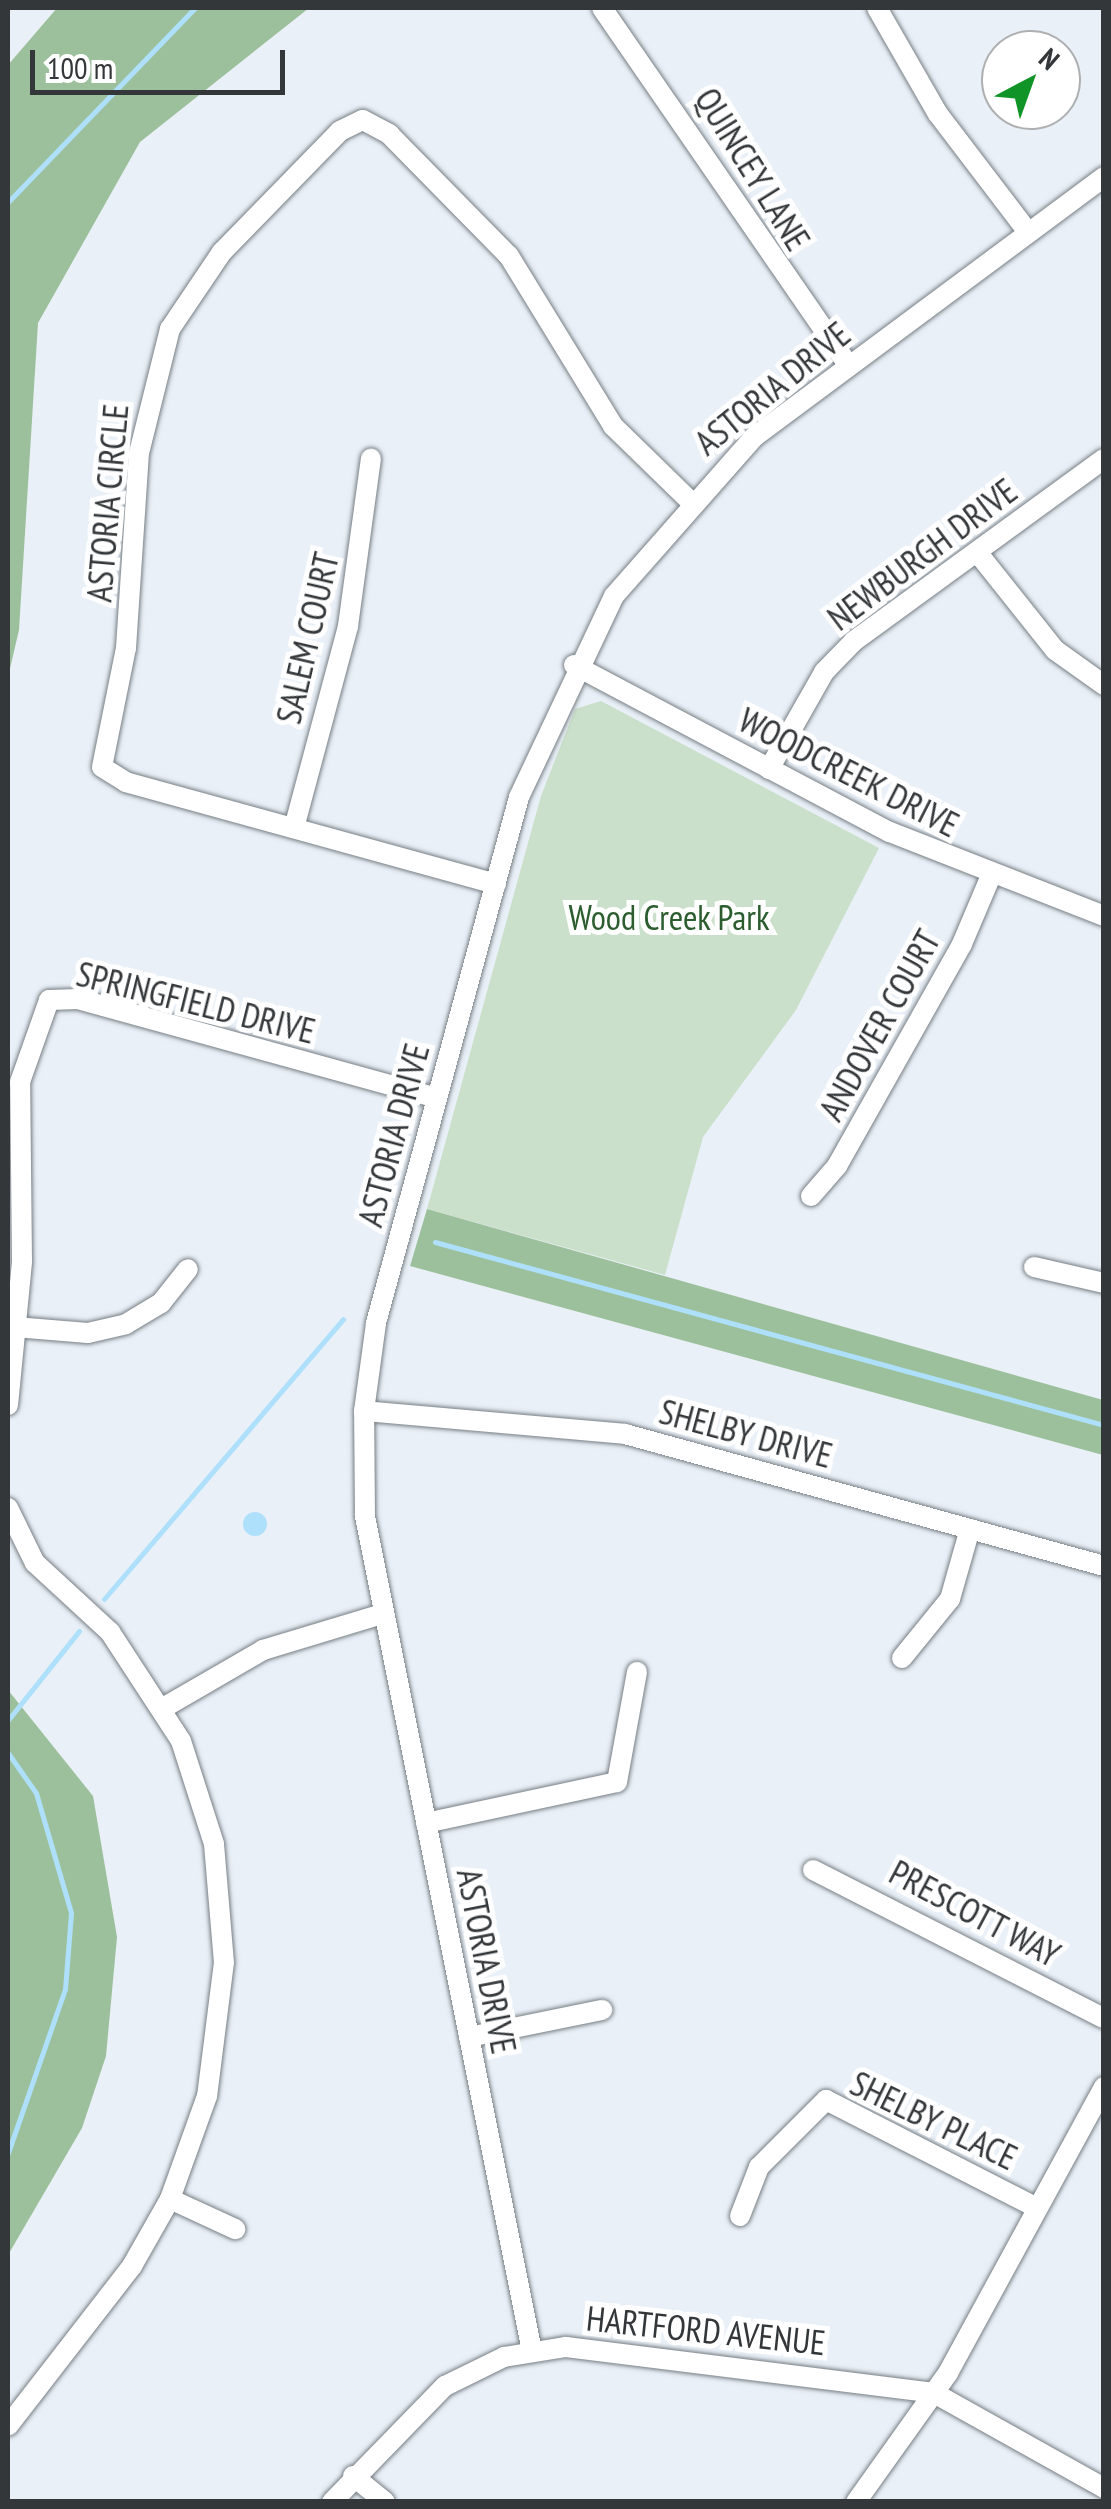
<!DOCTYPE html>
<style>
body{margin:0}
#map{position:relative;width:1111px;height:2509px;overflow:hidden;background:#e9f0f7;font-family:"PT Sans Narrow",sans-serif}
div>[style]{position:absolute}
.green>*{inset:0;background:#cae0ca}
.forest>*{inset:0;background:#9dc09c}
.water>*{inset:0;background:#aee0fb}
.round{border-radius:50%}
.stream>*{height:5px;margin:-2.5px;padding:0 2.5px;transform-origin:2.5px;border-radius:2.5px;background:#aee0fb}
.roads{filter:drop-shadow(0 0 2px #777e84) drop-shadow(0 0 2px #777e84)}
.minor>*{height:20px;margin:-10px;padding:0 10px;transform-origin:10px;border-radius:10px;background:#fff}
span{translate:-50% -50%;white-space:nowrap;text-align:center;line-height:1.15;-webkit-text-stroke:10px #fff;paint-order:stroke}
.street-label{font-size:35px;color:#343739}
.park-label{font-size:35px;color:#2b5d2e}
.frame{position:absolute;inset:0;border:10px solid #343739;pointer-events:none}
.north{position:absolute;left:981px;top:30px;width:100px;height:100px;box-sizing:border-box;background:#fff;border:2px solid #aeafb0;border-radius:50%;rotate:41deg;font-size:28px;font-weight:700;line-height:40px;text-align:center;color:#343739}
.north::after{content:'';display:block;margin:auto;width:35px;height:45px;background:#109427;clip-path:polygon(50% 0,100% 100%,50% 72%,0 100%)}
.scale{position:absolute;left:30px;top:50px;width:255px;height:45px;box-sizing:border-box;border:5px solid #343739;border-top:0;padding-left:12px;font-size:30px;line-height:35px;white-space:nowrap;color:#343739;-webkit-text-stroke:8px #fff;paint-order:stroke}
</style>
<div id="map">
<div class="green">
<div style="clip-path:polygon(601px 701px,879px 848px,796px 1010px,703px 1137px,665px 1275px,427px 1209px,541px 796px,575px 709px)"></div>
</div>
<div class="forest">
<div style="clip-path:polygon(57px 8px,309px 8px,140px 142px,38px 323px,19px 630px,8px 677px,8px 65px)"></div>
<div style="clip-path:polygon(427px 1209px,1103px 1400px,1103px 1455px,410px 1266px)"></div>
<div style="clip-path:polygon(8px 1690px,93px 1796px,117px 1937px,106px 2056px,82px 2128px,8px 2255px)"></div>
</div>
<div class="water">
<div class="round" style="left:243px;top:1512px;width:24px;height:24px"></div>
</div>
<div class="stream">
<div style="left:8px;top:202px;width:269px;rotate:-46.1deg"></div>
<div style="left:435px;top:1242px;width:694px;rotate:15.3deg"></div>
<div style="left:104px;top:1599px;width:368px;rotate:-49.5deg"></div>
<div style="left:8px;top:1720px;width:114px;rotate:-51.4deg"></div>
<div style="left:8px;top:1753px;width:49px;rotate:55deg"></div>
<div style="left:36px;top:1793px;width:125px;rotate:73.7deg"></div>
<div style="left:71px;top:1913px;width:76px;rotate:94.5deg"></div>
<div style="left:65px;top:1989px;width:174px;rotate:109.2deg"></div>
</div>
<div class="roads">
<div class="minor">
<div style="left:602px;top:8px;width:434px;rotate:55.4deg"></div>
<div style="left:877px;top:8px;width:122px;rotate:60.1deg"></div>
<div style="left:938px;top:114px;width:148px;rotate:52.7deg"></div>
<div style="left:977px;top:552px;width:125px;rotate:51.5deg"></div>
<div style="left:1055px;top:650px;width:60px;rotate:35.5deg"></div>
<div style="left:574px;top:665px;width:357px;rotate:27.9deg"></div>
<div style="left:890px;top:832px;width:230px;rotate:21.4deg"></div>
<div style="left:769px;top:769px;width:112px;rotate:-60.4deg"></div>
<div style="left:824px;top:672px;width:43px;rotate:-45.9deg"></div>
<div style="left:854px;top:641px;width:309px;rotate:-36.1deg"></div>
<div style="left:294px;top:828px;width:209px;rotate:-75deg"></div>
<div style="left:348px;top:626px;width:169px;rotate:-82.2deg"></div>
<div style="left:496px;top:884px;width:384px;rotate:-164.6deg"></div>
<div style="left:126px;top:782px;width:28px;rotate:-148deg"></div>
<div style="left:102px;top:767px;width:121px;rotate:-78.6deg"></div>
<div style="left:126px;top:648px;width:195px;rotate:-86.2deg"></div>
<div style="left:139px;top:453px;width:128px;rotate:-76deg"></div>
<div style="left:170px;top:329px;width:93px;rotate:-56deg"></div>
<div style="left:222px;top:252px;width:169px;rotate:-45.7deg"></div>
<div style="left:340px;top:131px;width:25px;rotate:-26deg"></div>
<div style="left:363px;top:120px;width:30px;rotate:28deg"></div>
<div style="left:389px;top:134px;width:171px;rotate:45.5deg"></div>
<div style="left:509px;top:256px;width:199px;rotate:58.5deg"></div>
<div style="left:613px;top:426px;width:107px;rotate:44.2deg"></div>
<div style="left:811px;top:1196px;width:40px;rotate:-49deg"></div>
<div style="left:837px;top:1166px;width:255px;rotate:-60.6deg"></div>
<div style="left:962px;top:944px;width:72px;rotate:-67deg"></div>
<div style="left:1034px;top:1267px;width:72px;rotate:12.9deg"></div>
<div style="left:15px;top:1327px;width:73px;rotate:4.7deg"></div>
<div style="left:88px;top:1333px;width:39px;rotate:-13deg"></div>
<div style="left:126px;top:1324px;width:41px;rotate:-31deg"></div>
<div style="left:161px;top:1303px;width:43px;rotate:-51.5deg"></div>
<div style="left:8px;top:1405px;width:145px;rotate:-84.4deg"></div>
<div style="left:22px;top:1261px;width:179px;rotate:-90.6deg"></div>
<div style="left:20px;top:1082px;width:87px;rotate:-70.5deg"></div>
<div style="left:49px;top:1000px;width:29px;rotate:-2deg"></div>
<div style="left:78px;top:999px;width:372px;rotate:15.4deg"></div>
<div style="left:364px;top:1411px;width:262px;rotate:5deg"></div>
<div style="left:625px;top:1434px;width:497px;rotate:15.4deg"></div>
<div style="left:8px;top:1508px;width:61px;rotate:63.9deg"></div>
<div style="left:35px;top:1563px;width:102px;rotate:42.6deg"></div>
<div style="left:110px;top:1632px;width:130px;rotate:56.9deg"></div>
<div style="left:181px;top:1741px;width:108px;rotate:72.2deg"></div>
<div style="left:214px;top:1844px;width:118px;rotate:85.2deg"></div>
<div style="left:224px;top:1962px;width:135px;rotate:97.2deg"></div>
<div style="left:207px;top:2096px;width:109px;rotate:109.8deg"></div>
<div style="left:170px;top:2199px;width:77px;rotate:119.6deg"></div>
<div style="left:132px;top:2266px;width:202px;rotate:127.8deg"></div>
<div style="left:902px;top:1658px;width:76px;rotate:-50.9deg"></div>
<div style="left:950px;top:1599px;width:73px;rotate:-74.1deg"></div>
<div style="left:163px;top:1708px;width:116px;rotate:-30.1deg"></div>
<div style="left:263px;top:1650px;width:124px;rotate:-16.8deg"></div>
<div style="left:426px;top:1823px;width:195px;rotate:-12.1deg"></div>
<div style="left:617px;top:1782px;width:112px;rotate:-79.7deg"></div>
<div style="left:813px;top:1870px;width:326px;rotate:27deg"></div>
<div style="left:469px;top:2037px;width:136px;rotate:-11.5deg"></div>
<div style="left:170px;top:2199px;width:72px;rotate:24.8deg"></div>
<div style="left:740px;top:2216px;width:53px;rotate:-68.8deg"></div>
<div style="left:759px;top:2167px;width:95px;rotate:-45deg"></div>
<div style="left:826px;top:2100px;width:237px;rotate:27.1deg"></div>
<div style="left:532px;top:2351px;width:852px;rotate:-101.31deg"></div>
<div style="left:365px;top:1516px;width:105px;rotate:-90.5deg"></div>
<div style="left:364px;top:1411px;width:89px;rotate:-82.2deg"></div>
<div style="left:376px;top:1323px;width:545px;rotate:-74.79deg"></div>
<div style="left:519px;top:797px;width:222px;rotate:-64.7deg"></div>
<div style="left:614px;top:596px;width:212px;rotate:-48.6deg"></div>
<div style="left:754px;top:437px;width:436px;rotate:-36.6deg"></div>
<div style="left:353px;top:2476px;width:41px;rotate:39.1deg"></div>
<div style="left:332px;top:2502px;width:162px;rotate:-45.8deg"></div>
<div style="left:445px;top:2386px;width:66px;rotate:-26.2deg"></div>
<div style="left:504px;top:2357px;width:63px;rotate:-9.2deg"></div>
<div style="left:566px;top:2347px;width:371px;rotate:7.1deg"></div>
<div style="left:934px;top:2393px;width:195px;rotate:29.2deg"></div>
<div style="left:856px;top:2502px;width:158px;rotate:-54.5deg"></div>
<div style="left:948px;top:2373px;width:326px;rotate:-61.4deg"></div>
</div>
</div>
<div class="street-label">
<span style="left:753px;top:169px;rotate:58deg">QUINCEY LANE</span>
<span style="left:772px;top:388px;rotate:-39deg">ASTORIA DRIVE</span>
<span style="left:107px;top:503px;rotate:-85deg">ASTORIA CIRCLE</span>
<span style="left:922px;top:554px;rotate:-37deg">NEWBURGH DRIVE</span>
<span style="left:307px;top:638px;rotate:-77deg">SALEM COURT</span>
<span style="left:849px;top:772px;rotate:27deg">WOODCREEK DRIVE</span>
<span style="left:196px;top:1002px;rotate:14deg">SPRINGFIELD DRIVE</span>
<span style="left:879px;top:1025px;rotate:-61deg">ANDOVER COURT</span>
<span style="left:393px;top:1135px;rotate:-75deg">ASTORIA DRIVE</span>
<span style="left:746px;top:1433px;rotate:15deg">SHELBY DRIVE</span>
<span style="left:975px;top:1913px;rotate:28deg">PRESCOTT WAY</span>
<span style="left:487px;top:1961px;rotate:79deg">ASTORIA DRIVE</span>
<span style="left:934px;top:2120px;rotate:26deg">SHELBY PLACE</span>
<span style="left:706px;top:2330px;rotate:6deg">HARTFORD AVENUE</span>
</div>
<div class="park-label">
<span style="left:669px;top:917px">Wood Creek Park</span>
</div>
<div class="frame"></div>
<div class="north">N</div>
<div class="scale">100 m</div>
</div>
